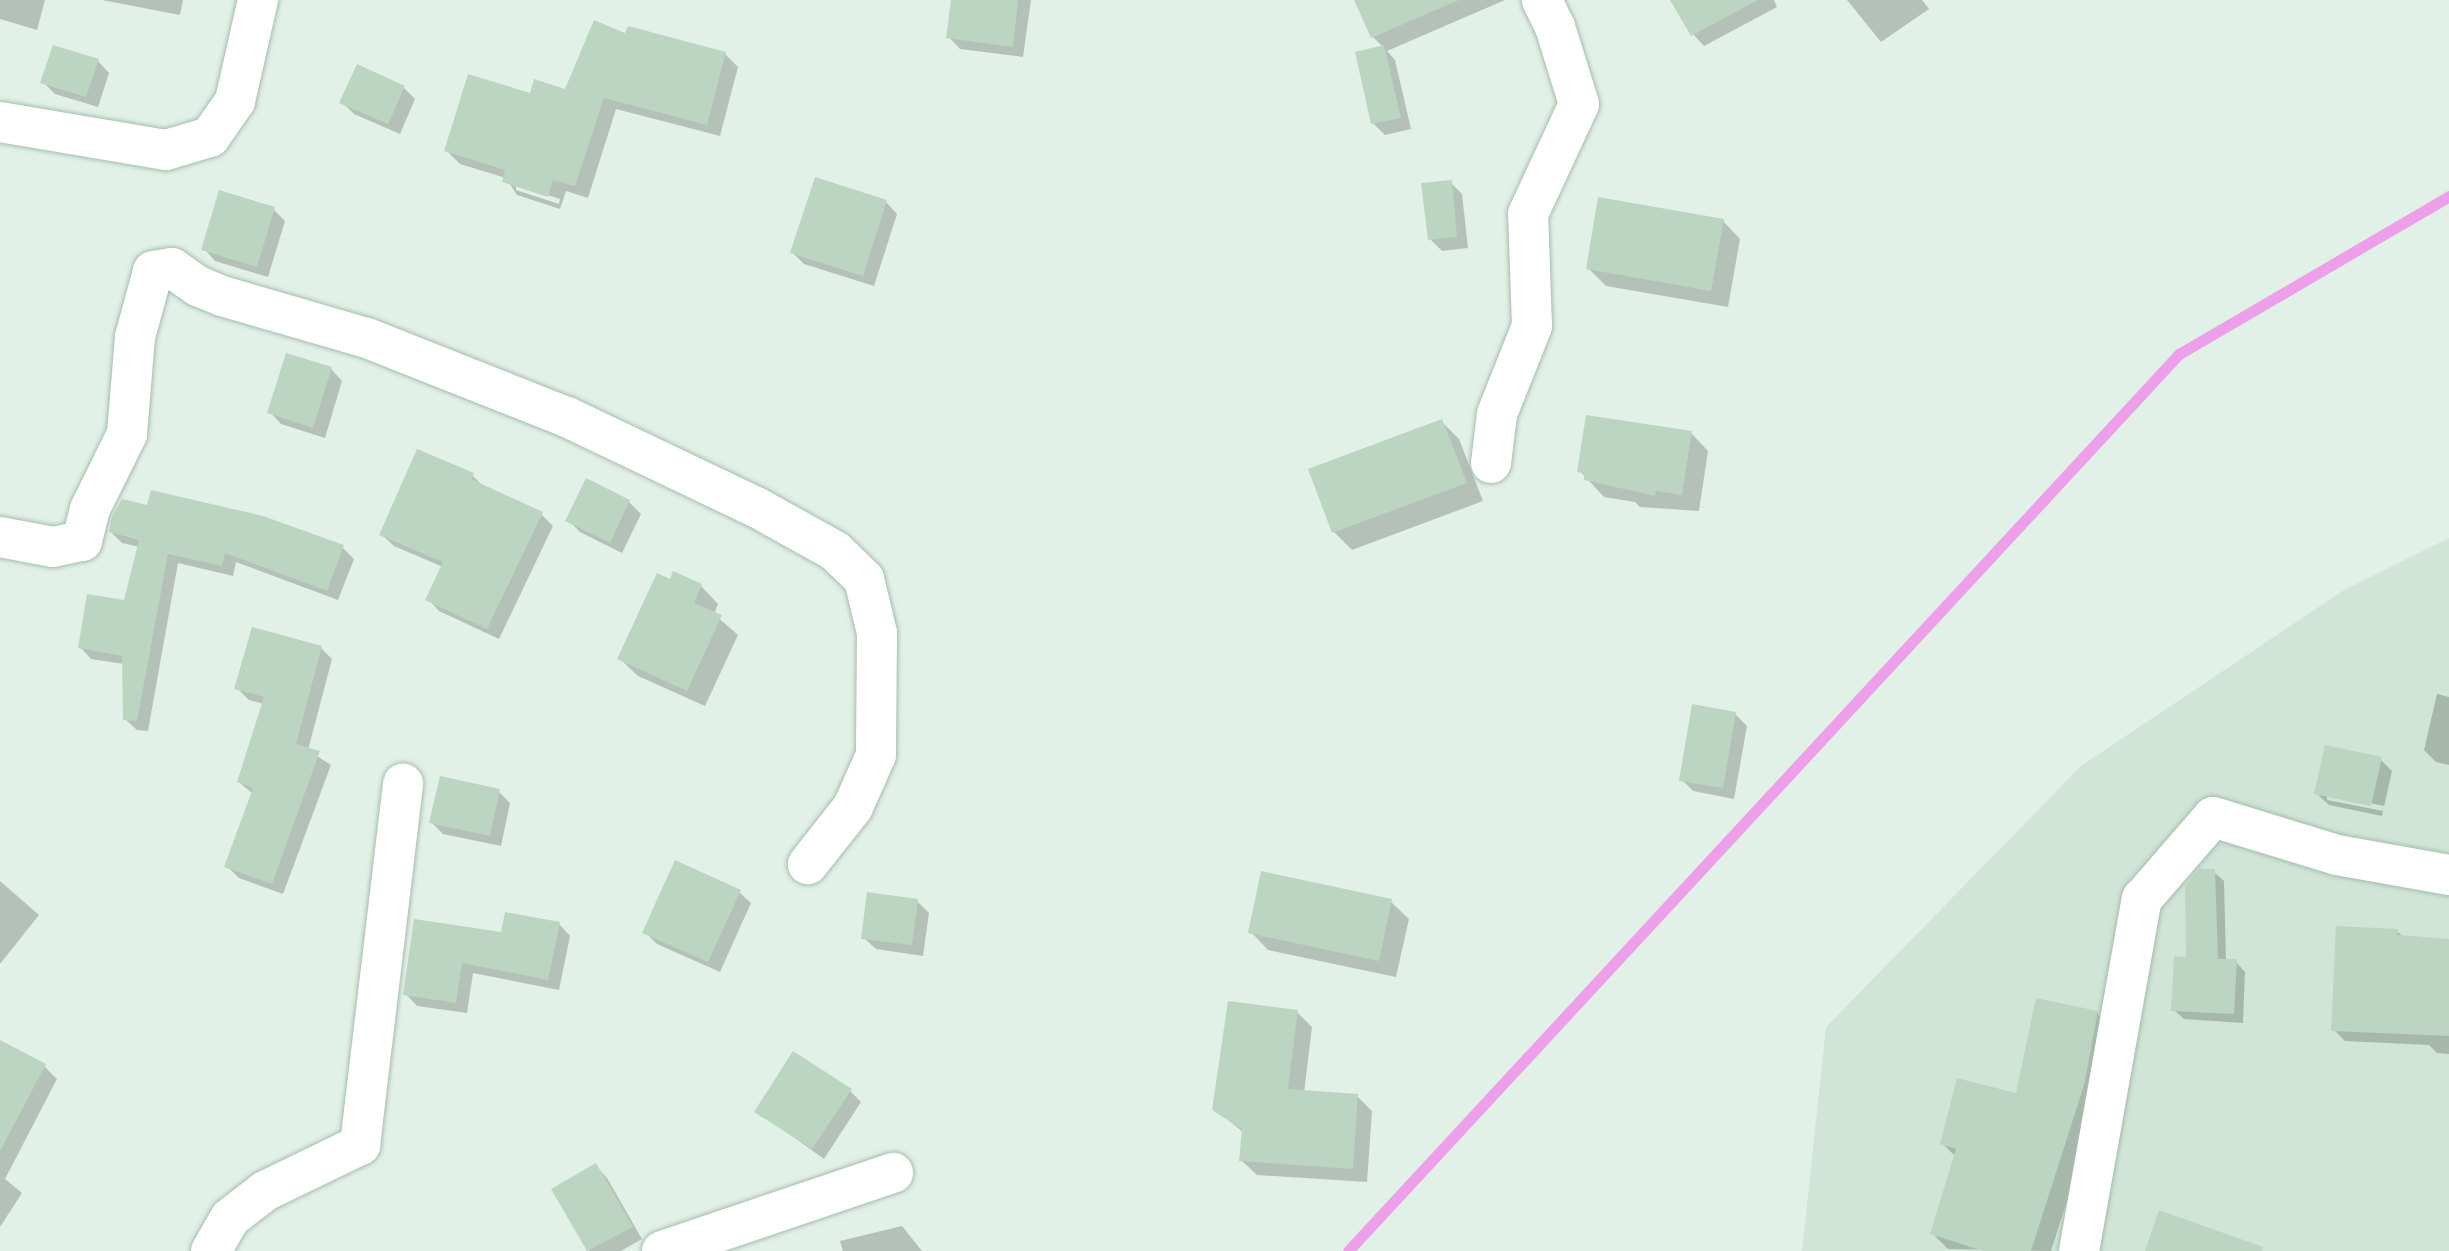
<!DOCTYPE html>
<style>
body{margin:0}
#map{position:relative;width:2449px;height:1251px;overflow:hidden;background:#e2f1e7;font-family:Commissioner,sans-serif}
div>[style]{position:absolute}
.residential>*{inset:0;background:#d0e5d7}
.shadow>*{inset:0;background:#0003}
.stream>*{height:11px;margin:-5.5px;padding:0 5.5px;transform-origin:5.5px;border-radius:5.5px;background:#ed9fe9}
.building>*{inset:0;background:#bbd5c2}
.roads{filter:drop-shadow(0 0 2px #a5bcad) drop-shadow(0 0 2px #a5bcad)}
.minor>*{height:40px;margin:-20px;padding:0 20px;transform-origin:20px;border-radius:20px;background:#fff}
span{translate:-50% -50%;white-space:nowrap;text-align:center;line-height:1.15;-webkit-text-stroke:8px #fff;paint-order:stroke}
</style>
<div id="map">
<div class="residential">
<div style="clip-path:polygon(2449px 538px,2449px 1251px,1802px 1251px,1826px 1027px,2081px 766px,2344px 590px)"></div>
</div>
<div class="shadow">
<div style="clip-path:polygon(0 0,45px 0,37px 30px,0 19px)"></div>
<div style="clip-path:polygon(102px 0,183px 0,180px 15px)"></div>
<div style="clip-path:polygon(954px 0,1031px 0,1023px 57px,960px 49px,949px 37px)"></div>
<div style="clip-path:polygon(1357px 0,1505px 0,1387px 51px,1395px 60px,1411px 129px,1385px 135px,1373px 123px,1384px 48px,1373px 37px)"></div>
<div style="clip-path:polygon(1696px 0,1774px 0,1777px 7px,1704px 46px,1693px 34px)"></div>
<div style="clip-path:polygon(1847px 0,1922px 0,1929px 9px,1881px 42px)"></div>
<div style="clip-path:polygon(evenodd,627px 36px,725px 54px,738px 67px,720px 136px,616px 109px,588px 198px,566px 191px,560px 209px,517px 195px,506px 178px,460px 164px,447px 151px,532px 96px,567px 92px,627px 36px,516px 185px,560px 199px,559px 204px,516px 190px,516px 185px)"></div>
<div style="clip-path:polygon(98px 61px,109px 73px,98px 107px,55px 94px,43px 82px)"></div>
<div style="clip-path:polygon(404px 88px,415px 99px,400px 134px,354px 114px,342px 102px)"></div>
<div style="clip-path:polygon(1451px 183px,1462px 194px,1468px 248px,1442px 251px,1430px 239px)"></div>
<div style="clip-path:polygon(886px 202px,897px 214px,874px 286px,804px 264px,793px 253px)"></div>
<div style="clip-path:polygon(273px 209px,285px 221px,268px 277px,215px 261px,204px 249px)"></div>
<div style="clip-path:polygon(1723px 221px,1740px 239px,1728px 307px,1606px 286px,1588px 268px)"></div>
<div style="clip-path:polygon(331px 369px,342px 381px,325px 438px,281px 424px,270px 412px)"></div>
<div style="clip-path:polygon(1442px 422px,1459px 439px,1483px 501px,1352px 550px,1334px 532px)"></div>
<div style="clip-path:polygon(1691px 433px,1708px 451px,1699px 511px,1640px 507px,1635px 502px,1604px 497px,1580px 471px)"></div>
<div style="clip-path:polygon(472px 475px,485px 488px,541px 514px,553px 526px,499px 639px,439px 611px,428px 599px,443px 567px,394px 546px,382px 535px)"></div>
<div style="clip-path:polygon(629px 502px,641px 514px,622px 553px,580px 532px,568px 520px)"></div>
<div style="clip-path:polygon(149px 508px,262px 518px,343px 548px,354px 559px,338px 600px,236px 562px,233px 576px,178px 563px,148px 731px,137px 730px,125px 719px,124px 664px,91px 659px,80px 647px,126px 603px,140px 547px,122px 543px,111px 532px)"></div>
<div style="clip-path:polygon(701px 586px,718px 604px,714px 614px,738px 635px,705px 706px,638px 676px,620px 659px)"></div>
<div style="clip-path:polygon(321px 648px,332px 659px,308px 750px,331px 765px,283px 894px,239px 878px,227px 866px,253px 794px,239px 782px,264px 704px,249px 700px,237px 688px)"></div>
<div style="clip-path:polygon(2437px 694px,2449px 697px,2449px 765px,2436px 762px,2424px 750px)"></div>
<div style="clip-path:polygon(1735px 714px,1747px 726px,1734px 799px,1693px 791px,1682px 780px)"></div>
<div style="clip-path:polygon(evenodd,2380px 759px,2392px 771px,2382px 816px,2329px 805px,2317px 794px,2380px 759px,2327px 794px,2384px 806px,2383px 811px,2327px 800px,2327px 794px)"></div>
<div style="clip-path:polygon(498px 791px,510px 803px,501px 846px,443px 834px,432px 823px)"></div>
<div style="clip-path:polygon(2214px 872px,2224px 881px,2226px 961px,2236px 962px,2245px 972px,2243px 1023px,2184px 1019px,2174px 1010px)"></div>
<div style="clip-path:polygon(0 881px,39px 915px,0 964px)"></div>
<div style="clip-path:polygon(739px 892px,751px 903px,720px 972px,657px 944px,645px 932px)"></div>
<div style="clip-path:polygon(917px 901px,929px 913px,923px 956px,876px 949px,864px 938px)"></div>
<div style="clip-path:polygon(1391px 902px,1409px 919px,1396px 977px,1268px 950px,1251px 932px)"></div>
<div style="clip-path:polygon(559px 924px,570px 936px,559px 990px,473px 973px,467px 1013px,417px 1006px,406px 994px,503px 935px)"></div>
<div style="clip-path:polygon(2397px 931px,2404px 938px,2449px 941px,2449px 1054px,2437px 1053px,2429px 1045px,2345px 1041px,2334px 1030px)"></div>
<div style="clip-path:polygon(1297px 1012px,1312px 1027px,1304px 1093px,1357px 1096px,1372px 1111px,1367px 1182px,1257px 1175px,1242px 1161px,1244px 1133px,1215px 1109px)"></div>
<div style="clip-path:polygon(2097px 1013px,2112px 1029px,2100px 1098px,2051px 1251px,1948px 1249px,1933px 1234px,1956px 1157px,1943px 1144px,2018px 1096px)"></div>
<div style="clip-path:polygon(0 1043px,44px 1066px,57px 1079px,5px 1179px,22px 1193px,0 1227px)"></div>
<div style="clip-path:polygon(850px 1091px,861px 1102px,824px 1159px,757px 1111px)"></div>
<div style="clip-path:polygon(596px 1166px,607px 1178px,642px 1239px,621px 1251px,589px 1251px,555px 1190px)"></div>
<div style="clip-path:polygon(902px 1226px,922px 1251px,843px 1251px,840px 1241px)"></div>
</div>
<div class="stream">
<div style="left:1348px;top:1251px;width:1223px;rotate:-47.19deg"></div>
<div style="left:2179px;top:354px;width:313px;rotate:-30.3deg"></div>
</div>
<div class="building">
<div style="clip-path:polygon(951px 0,1018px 0,1013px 47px,946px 38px)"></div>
<div style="clip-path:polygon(1354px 0,1459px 0,1371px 38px)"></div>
<div style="clip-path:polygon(1670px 0,1758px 0,1691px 36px)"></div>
<div style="clip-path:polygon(594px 20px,625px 33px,628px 26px,726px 52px,707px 125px,604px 98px,575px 186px,553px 180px,548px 197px,502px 182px,505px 170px,444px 151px,468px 74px,530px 93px,534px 79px,565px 89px)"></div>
<div style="clip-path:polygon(53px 45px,99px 59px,86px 97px,40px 83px)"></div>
<div style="clip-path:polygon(1384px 45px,1401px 118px,1371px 124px,1355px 52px)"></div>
<div style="clip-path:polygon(357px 64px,405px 86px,388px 124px,339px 103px)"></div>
<div style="clip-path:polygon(815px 177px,887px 200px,863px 276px,790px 253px)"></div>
<div style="clip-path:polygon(1452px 180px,1457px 237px,1428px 240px,1421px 183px)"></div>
<div style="clip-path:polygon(219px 190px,275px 207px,257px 267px,201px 250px)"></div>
<div style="clip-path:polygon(1598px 197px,1724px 219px,1711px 291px,1586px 269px)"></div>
<div style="clip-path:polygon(286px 353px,332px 367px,313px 428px,267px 413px)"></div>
<div style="clip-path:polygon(1586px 415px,1692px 431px,1682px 495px,1656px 491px,1655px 496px,1584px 480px,1584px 473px,1577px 472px)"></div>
<div style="clip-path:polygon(1442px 419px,1467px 483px,1332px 533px,1308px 469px)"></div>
<div style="clip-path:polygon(417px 449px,474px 473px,471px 479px,543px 512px,487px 629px,425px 600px,443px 562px,379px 535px)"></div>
<div style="clip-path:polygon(586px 478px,630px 500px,610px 543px,565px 521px)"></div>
<div style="clip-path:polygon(151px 490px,263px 516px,344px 545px,327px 591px,225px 553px,222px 566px,168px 554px,137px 721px,123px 720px,122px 656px,78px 648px,87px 594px,124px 600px,139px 540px,109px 532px,112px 517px,122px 499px,147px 505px)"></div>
<div style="clip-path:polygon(673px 571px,702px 584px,694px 603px,722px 615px,687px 691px,617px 659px,657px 573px,670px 579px)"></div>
<div style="clip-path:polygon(252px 627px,322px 646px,296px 744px,320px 751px,272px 884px,224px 867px,253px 788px,237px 782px,264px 697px,234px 689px)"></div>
<div style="clip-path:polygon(1692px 704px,1736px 712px,1723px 788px,1679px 781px)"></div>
<div style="clip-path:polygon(2325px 745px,2382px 757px,2371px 806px,2314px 794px)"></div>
<div style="clip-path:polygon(440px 776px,500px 789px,490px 836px,429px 823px)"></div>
<div style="clip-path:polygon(675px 860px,741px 890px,708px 962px,642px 933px)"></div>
<div style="clip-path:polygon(2199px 869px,2215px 869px,2218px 959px,2237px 959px,2234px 1014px,2171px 1011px,2174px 956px,2186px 957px,2185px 886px)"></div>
<div style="clip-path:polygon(1261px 871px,1392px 899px,1379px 961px,1248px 933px)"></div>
<div style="clip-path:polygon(867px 892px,918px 899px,912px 945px,861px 939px)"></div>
<div style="clip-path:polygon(505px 912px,560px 922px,548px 980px,462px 963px,456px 1003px,403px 995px,414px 919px,501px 932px)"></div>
<div style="clip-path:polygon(2336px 926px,2398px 929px,2398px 935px,2449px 939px,2449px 1036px,2331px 1031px)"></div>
<div style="clip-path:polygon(2036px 998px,2098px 1011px,2085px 1082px,2031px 1251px,1983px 1251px,1930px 1234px,1956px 1149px,1940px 1144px,1957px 1078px,2016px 1093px)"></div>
<div style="clip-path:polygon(1228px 1001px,1298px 1010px,1288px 1089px,1358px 1094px,1353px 1169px,1239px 1161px,1242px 1129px,1212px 1110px)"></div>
<div style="clip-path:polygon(0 1040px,46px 1064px,0 1151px)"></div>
<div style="clip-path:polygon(793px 1051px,852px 1089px,812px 1149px,754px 1112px)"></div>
<div style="clip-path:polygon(596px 1163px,633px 1227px,587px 1251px,551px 1189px)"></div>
<div style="clip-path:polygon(2159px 1210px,2263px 1247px,2262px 1251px,2145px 1251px)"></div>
</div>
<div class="roads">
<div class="minor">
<div style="left:0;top:122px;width:168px;rotate:9.6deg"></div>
<div style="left:166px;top:150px;width:46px;rotate:-16.5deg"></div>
<div style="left:210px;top:137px;width:44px;rotate:-55.2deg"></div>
<div style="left:235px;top:101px;width:104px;rotate:-77.2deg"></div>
<div style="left:1491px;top:463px;width:49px;rotate:-83deg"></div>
<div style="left:1497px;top:414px;width:95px;rotate:-68.3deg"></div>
<div style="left:1532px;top:326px;width:112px;rotate:-92deg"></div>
<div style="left:1528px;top:214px;width:121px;rotate:-65.1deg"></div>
<div style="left:1579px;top:104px;width:81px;rotate:-107.3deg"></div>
<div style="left:1555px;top:27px;width:30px;rotate:-116deg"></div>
<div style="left:0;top:537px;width:54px;rotate:10.7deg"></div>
<div style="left:53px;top:547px;width:30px;rotate:-12deg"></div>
<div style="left:82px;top:541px;width:33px;rotate:-76deg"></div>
<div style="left:90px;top:509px;width:84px;rotate:-63.7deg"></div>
<div style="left:127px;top:434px;width:97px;rotate:-85.3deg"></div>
<div style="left:135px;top:337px;width:68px;rotate:-74.7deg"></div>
<div style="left:153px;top:271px;width:19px;rotate:-9deg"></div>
<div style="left:172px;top:268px;width:32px;rotate:35deg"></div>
<div style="left:198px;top:286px;width:26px;rotate:23deg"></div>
<div style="left:222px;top:296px;width:151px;rotate:16.2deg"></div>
<div style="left:367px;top:338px;width:215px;rotate:21.6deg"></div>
<div style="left:567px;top:417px;width:209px;rotate:25.5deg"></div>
<div style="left:756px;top:507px;width:90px;rotate:29.1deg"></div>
<div style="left:835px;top:551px;width:40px;rotate:44deg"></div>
<div style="left:864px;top:579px;width:56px;rotate:76.5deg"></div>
<div style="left:877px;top:633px;width:122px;rotate:90.5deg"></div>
<div style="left:876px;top:755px;width:57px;rotate:113.9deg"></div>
<div style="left:853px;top:807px;width:73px;rotate:128.3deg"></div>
<div style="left:211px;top:1251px;width:38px;rotate:-60deg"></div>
<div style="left:230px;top:1218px;width:44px;rotate:-37.6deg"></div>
<div style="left:265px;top:1191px;width:106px;rotate:-25.8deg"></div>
<div style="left:360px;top:1145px;width:364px;rotate:-83.2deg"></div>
<div style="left:662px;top:1251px;width:244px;rotate:-18.7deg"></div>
<div style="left:2079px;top:1251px;width:358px;rotate:-79.9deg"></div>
<div style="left:2142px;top:899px;width:108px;rotate:-49.1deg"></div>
<div style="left:2213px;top:817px;width:130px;rotate:17deg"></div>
<div style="left:2337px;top:855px;width:114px;rotate:10.1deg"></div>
</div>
</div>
</div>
